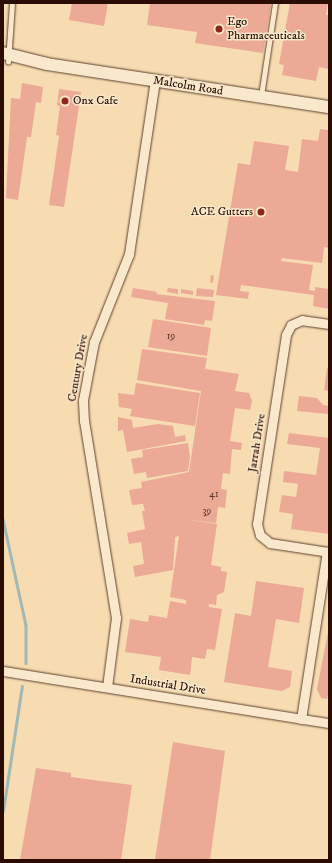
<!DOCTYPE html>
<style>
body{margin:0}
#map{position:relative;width:332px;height:863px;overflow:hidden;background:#f7dbb1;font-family:"IM FELL DW Pica",serif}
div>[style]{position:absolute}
.stream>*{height:2.5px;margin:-1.25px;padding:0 1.25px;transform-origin:1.25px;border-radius:1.25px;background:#a1b9b6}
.building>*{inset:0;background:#eba996}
.roads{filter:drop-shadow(0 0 1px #5d402c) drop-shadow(0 0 1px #5d402c)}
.service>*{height:4.5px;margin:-2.25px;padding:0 2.25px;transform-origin:2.25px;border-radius:2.25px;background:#fae8cc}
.minor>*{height:9px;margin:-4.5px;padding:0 4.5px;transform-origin:4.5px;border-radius:4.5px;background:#fae8cc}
.tertiary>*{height:12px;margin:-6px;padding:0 6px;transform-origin:6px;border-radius:6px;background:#fae8cc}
.dots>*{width:11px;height:11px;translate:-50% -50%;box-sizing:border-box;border:2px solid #fae8cc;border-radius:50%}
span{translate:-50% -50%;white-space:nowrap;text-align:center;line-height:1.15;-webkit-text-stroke:3px #fae8cc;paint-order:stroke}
.number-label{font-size:10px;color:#5a3326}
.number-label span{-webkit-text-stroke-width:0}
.poi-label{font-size:12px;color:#2a0c00}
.left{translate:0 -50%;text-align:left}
.right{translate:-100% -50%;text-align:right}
.street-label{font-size:12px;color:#2a0c00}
.frame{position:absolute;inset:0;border:4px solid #2a0c00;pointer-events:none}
</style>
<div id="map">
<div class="stream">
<div style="left:3px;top:519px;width:108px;rotate:77.8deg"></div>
<div style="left:26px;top:625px;width:38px;rotate:90deg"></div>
<div style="left:3px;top:811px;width:126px;rotate:-81.4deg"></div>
</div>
<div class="building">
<div style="clip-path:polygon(72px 3px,108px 3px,104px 26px,69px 20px)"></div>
<div style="clip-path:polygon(150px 3px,271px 3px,263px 53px,195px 43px,197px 32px,147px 25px)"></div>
<div style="clip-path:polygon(290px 3px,328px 3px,326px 15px,329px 15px,329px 65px,328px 69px,319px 67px,316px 81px,282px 75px,284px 65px,279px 64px)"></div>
<div style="clip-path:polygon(22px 83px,43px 87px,41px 103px,36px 102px,31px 137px,27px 137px,18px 200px,6px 198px,11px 98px,20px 99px)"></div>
<div style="clip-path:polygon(59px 89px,81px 92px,64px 207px,49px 205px,59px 136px,56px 135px,60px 106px,57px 105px)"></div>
<div style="clip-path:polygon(320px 129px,329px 130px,329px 248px,324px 247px,322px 263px,282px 258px,281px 261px,313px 265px,309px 290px,315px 291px,315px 287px,329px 289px,329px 309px,313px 306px,314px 295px,241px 285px,240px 291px,249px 292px,248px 299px,216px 295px,238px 163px,250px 165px,254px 141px,289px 146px,285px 170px,298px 172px,302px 139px,318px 141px)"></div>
<div style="clip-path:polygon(211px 275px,214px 276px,213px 283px,210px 282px)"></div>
<div style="clip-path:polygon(133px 288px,157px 292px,156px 294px,215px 301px,212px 321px,205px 320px,204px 325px,165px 319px,168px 303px,131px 297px)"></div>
<div style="clip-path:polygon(168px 288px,178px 289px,178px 294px,167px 292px)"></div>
<div style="clip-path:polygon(197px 288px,214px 290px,213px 297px,196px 296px)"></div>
<div style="clip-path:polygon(181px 289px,193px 291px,193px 295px,181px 293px)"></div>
<div style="clip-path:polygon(153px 319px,211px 328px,207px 356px,148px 347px)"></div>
<div style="clip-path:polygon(142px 349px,207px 358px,205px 369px,239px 374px,235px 391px,249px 393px,252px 401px,250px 410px,235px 408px,230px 441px,242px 443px,241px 450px,232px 449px,230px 474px,223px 473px,221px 489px,227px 490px,225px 508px,218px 507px,216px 523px,182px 519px,217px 524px,211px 565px,221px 567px,221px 571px,227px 572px,224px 592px,217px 595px,216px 605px,209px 604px,209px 607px,222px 609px,215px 650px,207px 649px,205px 659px,192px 657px,190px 675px,159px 670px,161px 657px,125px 652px,130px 619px,148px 622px,149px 615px,167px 618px,170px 601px,186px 604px,186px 600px,170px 597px,179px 536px,175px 537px,173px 570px,135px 577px,133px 566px,144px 564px,141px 542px,129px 544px,127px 533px,145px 529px,142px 511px,145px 511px,143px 504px,132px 505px,129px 490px,142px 488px,141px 482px,189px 472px,201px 391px,137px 380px)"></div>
<div style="clip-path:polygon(327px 368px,329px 368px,329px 391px,324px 390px)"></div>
<div style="clip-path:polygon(136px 383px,200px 393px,195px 426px,130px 416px,132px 409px,119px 407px,118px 393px,134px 395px)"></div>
<div style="clip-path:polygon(299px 396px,317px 398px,323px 405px,329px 406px,329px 414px,297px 411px)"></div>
<div style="clip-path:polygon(118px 417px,132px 420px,133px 428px,158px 424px,173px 426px,175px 437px,185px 435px,186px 441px,127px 452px,123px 430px,118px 431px)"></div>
<div style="clip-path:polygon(289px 433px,329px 438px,329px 534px,291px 529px,293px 514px,279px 512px,282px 495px,296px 497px,298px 484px,283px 482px,284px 471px,316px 475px,320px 448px,287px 444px)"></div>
<div style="clip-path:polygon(188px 443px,190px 457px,188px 471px,147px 478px,146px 472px,134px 474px,131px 459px,143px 457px,142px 450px)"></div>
<div style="clip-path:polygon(256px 581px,304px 588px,299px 623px,276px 619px,268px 667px,292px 671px,290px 687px,282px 691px,224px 682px,235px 613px,251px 616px)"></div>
<div style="clip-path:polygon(328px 632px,329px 691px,327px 699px,321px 698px,317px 689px)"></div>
<div style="clip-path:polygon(173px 742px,225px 751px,210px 860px,155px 860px)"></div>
<div style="clip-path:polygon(36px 768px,71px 773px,71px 777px,132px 785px,121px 860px,20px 860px)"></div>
</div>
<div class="roads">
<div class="service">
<div style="left:8px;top:62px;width:59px;rotate:-86.1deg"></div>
<div style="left:261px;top:96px;width:94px;rotate:-81.4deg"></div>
</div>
<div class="minor">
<div style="left:329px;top:324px;width:27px;rotate:-172deg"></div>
<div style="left:302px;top:320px;width:12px;rotate:156deg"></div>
<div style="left:291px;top:325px;width:11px;rotate:117deg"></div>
<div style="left:286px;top:335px;width:191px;rotate:98.7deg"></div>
<div style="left:257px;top:524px;width:11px;rotate:75deg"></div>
<div style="left:260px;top:535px;width:13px;rotate:39deg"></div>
<div style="left:270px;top:543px;width:60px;rotate:8.7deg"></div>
<div style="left:3px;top:671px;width:330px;rotate:9.1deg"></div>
<div style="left:107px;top:687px;width:70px;rotate:-82.6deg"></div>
<div style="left:116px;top:618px;width:200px;rotate:-99.2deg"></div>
<div style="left:84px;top:421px;width:21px;rotate:-93deg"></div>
<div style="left:83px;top:400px;width:59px;rotate:-79.3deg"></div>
<div style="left:94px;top:342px;width:95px;rotate:-68.3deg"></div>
<div style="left:129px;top:254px;width:175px;rotate:-81.5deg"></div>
<div style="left:301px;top:719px;width:169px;rotate:-81.2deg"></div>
</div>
<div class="tertiary">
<div style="left:3px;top:53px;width:45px;rotate:14deg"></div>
<div style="left:47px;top:64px;width:285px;rotate:8.7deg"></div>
</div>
</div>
<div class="dots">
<div style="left:219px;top:29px;background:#8f2418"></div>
<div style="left:65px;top:101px;background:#8f2418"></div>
<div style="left:261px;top:212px;background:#8f2418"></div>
</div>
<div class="number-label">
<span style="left:171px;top:337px">19</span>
<span style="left:214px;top:495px">41</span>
<span style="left:207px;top:512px">39</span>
</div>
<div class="poi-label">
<span class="left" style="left:227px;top:29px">Ego<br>Pharmaceuticals</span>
<span class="left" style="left:73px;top:101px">Onx Cafe</span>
<span class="right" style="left:253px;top:212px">ACE Gutters</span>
</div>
<div class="street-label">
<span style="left:188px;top:86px;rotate:9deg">Malcolm Road</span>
<span style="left:78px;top:368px;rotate:-80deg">Century Drive</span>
<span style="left:257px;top:443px;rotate:-81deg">Jarrah Drive</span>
<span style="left:168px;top:685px;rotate:9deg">Industrial Drive</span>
</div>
<div class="frame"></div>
</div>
